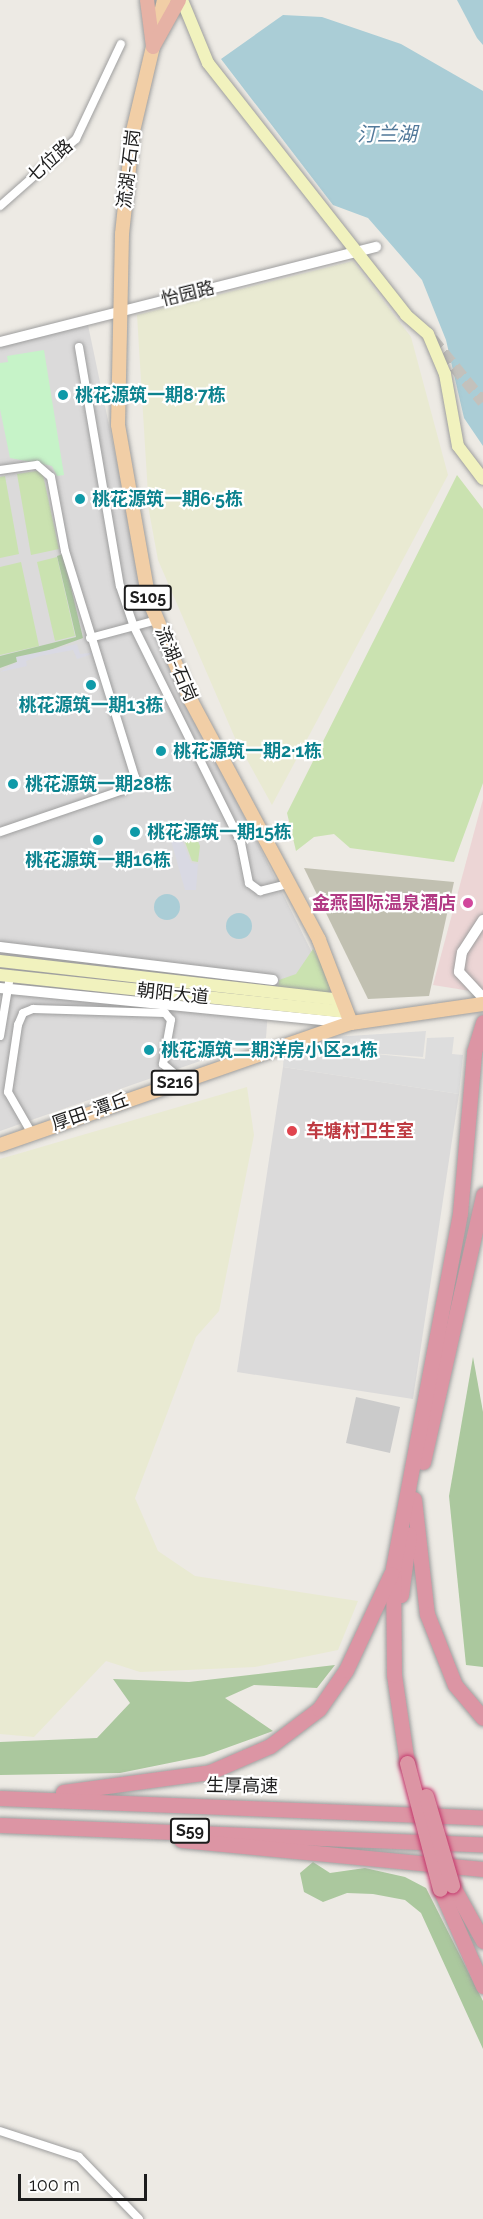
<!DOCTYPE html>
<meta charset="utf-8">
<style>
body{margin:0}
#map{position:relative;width:483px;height:2219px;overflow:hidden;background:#edeae4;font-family:Raleway,"Noto Sans SC",sans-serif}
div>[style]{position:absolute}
.residential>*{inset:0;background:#dbdada}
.commercial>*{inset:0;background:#ecd5d5}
.religious>*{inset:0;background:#cbcbcb}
.construction>*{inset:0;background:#c1c0b1}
.farmland>*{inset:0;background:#e9ead2}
.grass>*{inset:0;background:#cae2b0}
.forest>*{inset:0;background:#abc89e}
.park>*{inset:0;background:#c6f3c8}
.parking>*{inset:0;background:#ddd}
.plaza>*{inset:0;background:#d9d9e3}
.water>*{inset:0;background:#aacdd6}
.round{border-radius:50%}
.secondary-tunnel>*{height:12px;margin-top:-6px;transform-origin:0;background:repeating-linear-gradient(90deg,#c3c1bc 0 12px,transparent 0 18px)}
.roads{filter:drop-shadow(0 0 2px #9e9e9e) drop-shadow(0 0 2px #9e9e9e)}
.minor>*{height:8px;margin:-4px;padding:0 4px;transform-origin:4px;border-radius:4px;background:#fff}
.tertiary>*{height:10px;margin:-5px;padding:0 5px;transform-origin:5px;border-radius:5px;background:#fff}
.secondary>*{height:12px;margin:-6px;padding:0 6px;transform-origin:6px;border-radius:6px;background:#f1f2be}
.primary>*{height:14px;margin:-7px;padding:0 7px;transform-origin:7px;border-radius:7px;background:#f1cea6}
.trunk>*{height:14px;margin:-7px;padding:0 7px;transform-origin:7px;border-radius:7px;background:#e6b2a5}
.motorway>*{height:15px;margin:-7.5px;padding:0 7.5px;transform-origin:7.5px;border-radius:7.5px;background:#dc95a4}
.bridges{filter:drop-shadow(0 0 2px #c4386d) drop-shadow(0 0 2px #c4386d)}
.motorway-bridge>*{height:15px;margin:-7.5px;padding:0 7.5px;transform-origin:7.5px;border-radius:7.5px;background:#dc95a4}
.dots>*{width:16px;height:16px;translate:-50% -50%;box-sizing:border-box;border:3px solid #fff;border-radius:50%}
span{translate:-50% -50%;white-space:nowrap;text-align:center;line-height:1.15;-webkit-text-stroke:4.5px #fff;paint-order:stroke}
.shield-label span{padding:2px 4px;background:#fff;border:2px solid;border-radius:4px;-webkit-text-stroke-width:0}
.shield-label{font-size:16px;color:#1d1d1d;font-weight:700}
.street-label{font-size:18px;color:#1d1d1d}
.culture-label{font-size:18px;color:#0d838f;font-weight:700}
.left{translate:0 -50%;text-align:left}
.hotel-label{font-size:18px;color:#b23c85;font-weight:700}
.right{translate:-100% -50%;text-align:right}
.health-label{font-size:18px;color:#be3a42;font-weight:700}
.water-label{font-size:20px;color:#52799a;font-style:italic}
.scale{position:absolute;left:18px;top:2174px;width:129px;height:27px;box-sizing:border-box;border:3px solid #1d1d1d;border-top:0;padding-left:8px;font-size:18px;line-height:21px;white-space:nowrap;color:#1d1d1d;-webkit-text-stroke:4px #fff;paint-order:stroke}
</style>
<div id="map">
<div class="residential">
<div style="clip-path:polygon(88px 325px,152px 630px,333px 995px,0 953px,0 346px)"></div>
<div style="clip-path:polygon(0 982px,268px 1010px,266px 1038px,0 1131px)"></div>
<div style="clip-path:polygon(283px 1067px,459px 1094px,413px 1399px,237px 1372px)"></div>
</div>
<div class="commercial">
<div style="clip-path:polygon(483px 799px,483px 993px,433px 985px)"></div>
</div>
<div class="religious">
<div style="clip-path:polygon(356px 1397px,400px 1407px,390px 1453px,346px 1443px)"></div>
</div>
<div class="construction">
<div style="clip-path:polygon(304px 868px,454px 882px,429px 996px,368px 999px)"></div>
</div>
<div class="farmland">
<div style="clip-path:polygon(353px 261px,411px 337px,448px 475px,272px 805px,235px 738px,158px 560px,149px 511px,137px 315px)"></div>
<div style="clip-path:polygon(247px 1087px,254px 1135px,219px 1311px,196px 1337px,135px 1498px,158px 1551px,195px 1576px,358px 1601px,338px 1650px,255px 1667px,140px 1672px,106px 1661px,34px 1737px,0 1734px,0 1159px)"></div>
</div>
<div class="grass">
<div style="clip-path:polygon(42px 470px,59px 549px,31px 555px,17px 474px)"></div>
<div style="clip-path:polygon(457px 475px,483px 509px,483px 783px,454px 862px,350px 848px,334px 834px,314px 837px,296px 851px,287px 813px)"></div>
<div style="clip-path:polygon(5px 476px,19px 554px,0 558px,0 477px)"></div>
<div style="clip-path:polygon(57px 557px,75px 636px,55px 641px,37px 562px)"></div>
<div style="clip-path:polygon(21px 562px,39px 646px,0 655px,0 567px)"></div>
<div style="clip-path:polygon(193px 829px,200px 846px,198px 862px,192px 861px,182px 834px)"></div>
<div style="clip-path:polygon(313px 949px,332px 984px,328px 994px,278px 989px,279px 980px,296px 974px)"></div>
</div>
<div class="forest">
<div style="clip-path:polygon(63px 554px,83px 638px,0 668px,0 656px,76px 637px,57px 556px)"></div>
<div style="clip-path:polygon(473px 1357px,483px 1412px,483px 1667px,466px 1665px,449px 1496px)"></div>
<div style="clip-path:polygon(335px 1665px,317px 1688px,254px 1685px,225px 1698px,273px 1731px,204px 1756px,120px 1773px,0 1775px,0 1742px,97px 1738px,130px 1703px,113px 1679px,189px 1682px)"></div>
<div style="clip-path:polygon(313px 1862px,330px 1873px,365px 1868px,405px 1877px,426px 1888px,483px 2001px,483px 2049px,421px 1913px,405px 1900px,373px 1894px,347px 1893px,323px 1902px,304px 1892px,300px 1873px)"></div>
</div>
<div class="park">
<div style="clip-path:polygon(44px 350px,64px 475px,57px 476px,52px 466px,10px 458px,0 409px,0 363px,8px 362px,7px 356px)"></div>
</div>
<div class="parking">
<div style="clip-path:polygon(426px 1031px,423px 1057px,356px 1052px,425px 1059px,427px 1038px,454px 1037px,452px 1054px,463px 1055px,459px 1094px,283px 1067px,284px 1052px,334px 1037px)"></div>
</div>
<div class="plaza">
<div style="clip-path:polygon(77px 644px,80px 654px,98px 652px,77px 659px,73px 650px,40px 656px,26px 661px,27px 666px,0 672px,17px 662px,16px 657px)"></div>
<div style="clip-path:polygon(180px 835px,191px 863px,198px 864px,196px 890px,185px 890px,170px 837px)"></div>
</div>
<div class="water">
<div style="clip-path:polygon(457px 0,483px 0,483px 45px,477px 38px)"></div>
<div style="clip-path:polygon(283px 15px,322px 17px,401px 44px,483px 91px,483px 446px,464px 418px,446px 340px,422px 280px,368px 218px,333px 205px,221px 59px)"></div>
<div class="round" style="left:154px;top:894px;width:26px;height:26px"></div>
<div class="round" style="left:226px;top:913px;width:26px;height:26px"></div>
</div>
<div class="secondary-tunnel">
<div style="left:432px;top:339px;width:81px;rotate:51deg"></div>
</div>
<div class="roads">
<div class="minor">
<div style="left:0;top:206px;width:101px;rotate:-41.4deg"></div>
<div style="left:76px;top:139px;width:105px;rotate:-64.7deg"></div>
<div style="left:79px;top:347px;width:242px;rotate:80.3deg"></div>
<div style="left:120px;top:586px;width:43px;rotate:71.1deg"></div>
<div style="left:134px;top:627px;width:241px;rotate:63.6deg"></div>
<div style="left:241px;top:843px;width:41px;rotate:78.7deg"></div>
<div style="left:249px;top:883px;width:14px;rotate:36deg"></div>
<div style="left:260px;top:891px;width:30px;rotate:-14deg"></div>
<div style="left:0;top:470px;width:37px;rotate:-8deg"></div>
<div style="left:37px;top:465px;width:18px;rotate:41deg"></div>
<div style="left:51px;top:477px;width:75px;rotate:79.3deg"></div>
<div style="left:65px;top:551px;width:237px;rotate:72.8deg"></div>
<div style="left:135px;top:777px;width:18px;rotate:133deg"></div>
<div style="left:123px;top:790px;width:130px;rotate:161.1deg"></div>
<div style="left:90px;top:638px;width:69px;rotate:-15deg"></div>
<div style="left:0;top:1036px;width:61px;rotate:-80.5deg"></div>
<div style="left:31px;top:1132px;width:46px;rotate:-119.9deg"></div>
<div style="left:8px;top:1092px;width:68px;rotate:-81.5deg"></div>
<div style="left:18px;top:1025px;width:13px;rotate:-67deg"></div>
<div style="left:23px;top:1013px;width:11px;rotate:-22deg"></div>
<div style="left:33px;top:1009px;width:132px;rotate:1.7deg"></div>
<div style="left:165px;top:1013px;width:9px;rotate:49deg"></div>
<div style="left:171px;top:1020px;width:45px;rotate:100.3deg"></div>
<div style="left:163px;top:1064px;width:25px;rotate:40deg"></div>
<div style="left:0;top:2131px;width:83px;rotate:18.2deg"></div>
<div style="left:79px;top:2157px;width:86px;rotate:45.9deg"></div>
</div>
<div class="tertiary">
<div style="left:0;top:342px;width:388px;rotate:-14.2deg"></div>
<div style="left:483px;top:920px;width:38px;rotate:123deg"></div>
<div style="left:462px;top:952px;width:20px;rotate:99deg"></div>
<div style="left:459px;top:972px;width:35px;rotate:47deg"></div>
<div style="left:0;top:947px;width:275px;rotate:6.9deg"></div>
<div style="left:0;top:988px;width:351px;rotate:5.7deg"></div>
</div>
<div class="secondary">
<div style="left:182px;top:0;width:68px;rotate:67.6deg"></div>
<div style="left:208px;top:63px;width:320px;rotate:51.8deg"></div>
<div style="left:406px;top:315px;width:29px;rotate:41deg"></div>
<div style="left:428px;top:334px;width:43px;rotate:67deg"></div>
<div style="left:445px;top:374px;width:73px;rotate:79.8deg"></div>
<div style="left:458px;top:446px;width:41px;rotate:52.9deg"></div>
<div style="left:0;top:961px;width:344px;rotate:6.5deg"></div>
<div style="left:0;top:975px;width:349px;rotate:6.1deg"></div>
</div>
<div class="primary">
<div style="left:164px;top:0;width:135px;rotate:103.3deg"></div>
<div style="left:133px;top:131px;width:104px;rotate:96.1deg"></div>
<div style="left:122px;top:234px;width:191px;rotate:91.2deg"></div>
<div style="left:118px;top:425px;width:178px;rotate:80deg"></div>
<div style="left:149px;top:600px;width:107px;rotate:67.5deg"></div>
<div style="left:190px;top:699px;width:273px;rotate:61.8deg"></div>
<div style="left:319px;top:940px;width:89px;rotate:68.9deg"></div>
<div style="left:351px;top:1023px;width:133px;rotate:-8.2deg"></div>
<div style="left:0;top:1145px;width:372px;rotate:-19.2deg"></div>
</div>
<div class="trunk">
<div style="left:147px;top:0;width:47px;rotate:82.7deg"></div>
<div style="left:153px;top:47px;width:54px;rotate:-61deg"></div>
</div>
<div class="motorway">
<div style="left:423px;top:1462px;width:274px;rotate:-77.3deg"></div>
<div style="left:414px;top:1499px;width:116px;rotate:83.6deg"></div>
<div style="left:427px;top:1614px;width:76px;rotate:68.5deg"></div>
<div style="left:455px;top:1685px;width:43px;rotate:49.7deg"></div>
<div style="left:401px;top:1595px;width:61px;rotate:-82.4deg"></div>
<div style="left:407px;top:1763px;width:89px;rotate:-98.4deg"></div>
<div style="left:394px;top:1675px;width:107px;rotate:-90.5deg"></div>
<div style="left:393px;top:1568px;width:361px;rotate:-79.3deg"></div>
<div style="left:460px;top:1213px;width:162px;rotate:-85deg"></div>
<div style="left:474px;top:1052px;width:31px;rotate:-73deg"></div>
<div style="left:63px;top:1792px;width:148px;rotate:-7.7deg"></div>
<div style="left:210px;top:1772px;width:65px;rotate:-23.4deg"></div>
<div style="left:270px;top:1746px;width:61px;rotate:-37.1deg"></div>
<div style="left:319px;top:1709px;width:47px;rotate:-55.3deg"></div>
<div style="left:346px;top:1670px;width:106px;rotate:-64.9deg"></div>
<div style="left:0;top:1798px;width:483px;rotate:2.3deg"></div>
<div style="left:0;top:1825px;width:483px;rotate:2.3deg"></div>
<div style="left:181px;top:1840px;width:303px;rotate:5.5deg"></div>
<div style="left:452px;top:1885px;width:64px;rotate:61deg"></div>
<div style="left:440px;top:1889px;width:106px;rotate:66.1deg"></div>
</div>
</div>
<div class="bridges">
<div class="motorway-bridge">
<div style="left:407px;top:1763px;width:130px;rotate:75.3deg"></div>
<div style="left:426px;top:1796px;width:93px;rotate:73.7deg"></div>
</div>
</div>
<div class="dots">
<div style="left:63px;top:395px;background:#0f9aa8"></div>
<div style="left:80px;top:499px;background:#0f9aa8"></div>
<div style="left:91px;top:685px;background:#0f9aa8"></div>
<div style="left:161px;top:751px;background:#0f9aa8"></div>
<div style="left:13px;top:784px;background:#0f9aa8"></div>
<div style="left:135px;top:832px;background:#0f9aa8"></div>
<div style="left:98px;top:840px;background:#0f9aa8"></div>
<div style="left:468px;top:903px;background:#d1479c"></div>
<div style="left:149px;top:1050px;background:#0f9aa8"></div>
<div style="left:292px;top:1131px;background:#e0444e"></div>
</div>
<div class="shield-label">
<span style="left:148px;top:598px">S105</span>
<span style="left:175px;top:1083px">S216</span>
<span style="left:190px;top:1831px">S59</span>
</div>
<div class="street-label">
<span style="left:50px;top:161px;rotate:-42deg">七位路</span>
<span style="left:129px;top:169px;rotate:-83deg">流湖-石岗</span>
<span style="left:188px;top:294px;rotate:-14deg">怡园路</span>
<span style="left:176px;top:664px;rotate:67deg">流湖-石岗</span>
<span style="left:173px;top:994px;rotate:6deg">朝阳大道</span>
<span style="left:90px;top:1112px;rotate:-19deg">厚田-潭丘</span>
<span style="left:242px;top:1786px;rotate:1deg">生厚高速</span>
</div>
<div class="culture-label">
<span class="left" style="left:75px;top:395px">桃花源筑一期8·7栋</span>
<span class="left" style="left:92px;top:499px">桃花源筑一期6·5栋</span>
<span style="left:91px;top:705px">桃花源筑一期13栋</span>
<span class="left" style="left:173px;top:751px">桃花源筑一期2·1栋</span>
<span class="left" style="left:25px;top:784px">桃花源筑一期28栋</span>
<span class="left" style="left:147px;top:832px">桃花源筑一期15栋</span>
<span style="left:98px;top:860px">桃花源筑一期16栋</span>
<span class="left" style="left:161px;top:1050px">桃花源筑二期洋房小区21栋</span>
</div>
<div class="hotel-label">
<span class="right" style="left:456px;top:903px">金燕国际温泉酒店</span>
</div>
<div class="health-label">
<span class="left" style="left:306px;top:1131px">车塘村卫生室</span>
</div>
<div class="water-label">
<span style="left:387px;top:134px">汀兰湖</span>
</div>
<div class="scale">100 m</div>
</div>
